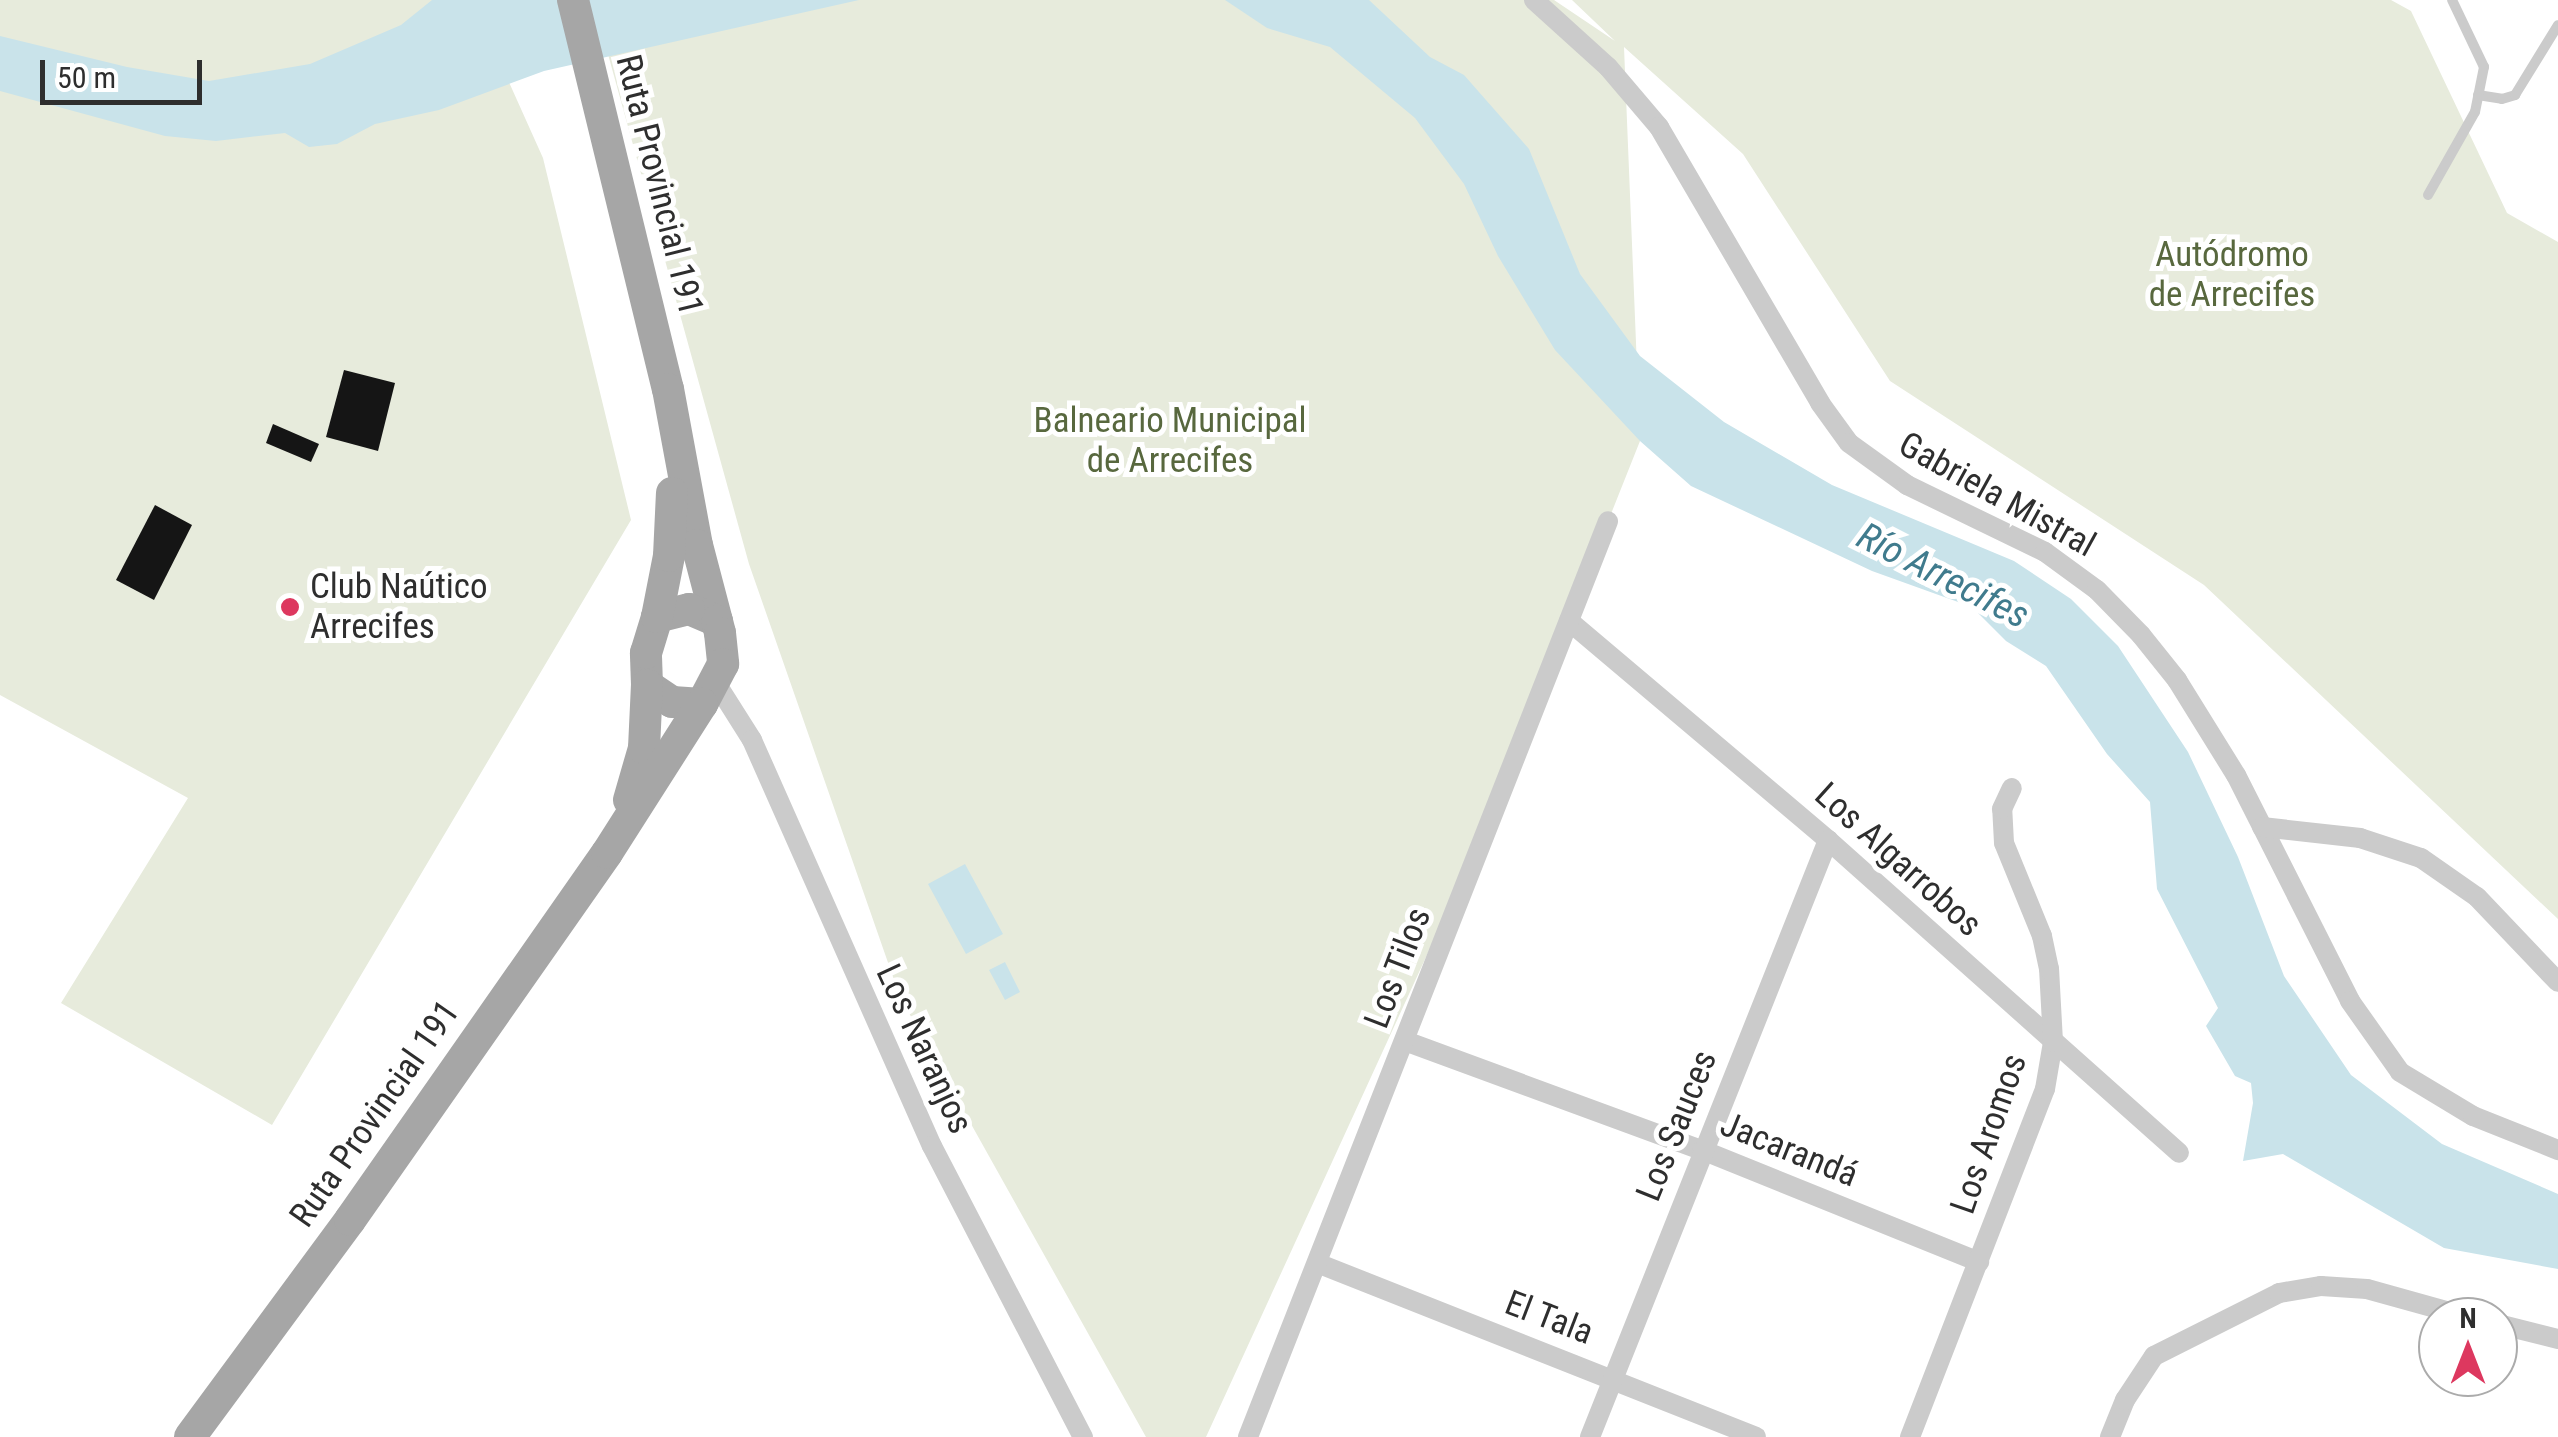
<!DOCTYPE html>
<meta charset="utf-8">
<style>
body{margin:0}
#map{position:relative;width:2558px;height:1437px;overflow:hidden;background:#fff;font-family:"Roboto Condensed",sans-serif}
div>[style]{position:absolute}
.green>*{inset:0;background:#e7ebdc}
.water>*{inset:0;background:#c9e3ea}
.building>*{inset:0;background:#151515}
.service>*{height:10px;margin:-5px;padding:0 5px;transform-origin:5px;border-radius:5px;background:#cbcbcb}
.minor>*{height:20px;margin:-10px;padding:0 10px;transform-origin:10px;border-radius:10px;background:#cbcbcb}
.primary>*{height:32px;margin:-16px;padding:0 16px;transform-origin:16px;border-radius:16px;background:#a6a6a6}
.dots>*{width:28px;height:28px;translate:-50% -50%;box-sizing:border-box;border:5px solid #fff;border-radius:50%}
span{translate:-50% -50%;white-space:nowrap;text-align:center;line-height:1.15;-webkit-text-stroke:10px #fff;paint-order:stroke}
.street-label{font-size:35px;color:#2e2e2e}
.park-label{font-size:35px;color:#58683e}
.poi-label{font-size:35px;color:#2e2e2e}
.left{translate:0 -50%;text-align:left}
.water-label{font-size:38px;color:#407b8d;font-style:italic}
.north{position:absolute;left:2418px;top:1297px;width:100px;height:100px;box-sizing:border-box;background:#fff;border:2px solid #ababab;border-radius:50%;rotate:0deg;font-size:28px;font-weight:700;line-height:40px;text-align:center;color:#2e2e2e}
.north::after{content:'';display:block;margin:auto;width:35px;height:45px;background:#dd385f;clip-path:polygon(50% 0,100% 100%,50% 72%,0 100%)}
.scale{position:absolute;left:40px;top:60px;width:162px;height:45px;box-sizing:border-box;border:5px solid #2e2e2e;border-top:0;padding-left:12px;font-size:30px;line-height:35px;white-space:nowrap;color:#2e2e2e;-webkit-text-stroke:8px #fff;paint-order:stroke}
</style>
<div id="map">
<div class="green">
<div style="clip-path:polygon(0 0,472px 0,543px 158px,631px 520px,272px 1125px,61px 1003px,188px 798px,0 695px)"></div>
<div style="clip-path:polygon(593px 0,1554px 0,1615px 41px,1572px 0,2391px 0,2411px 11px,2507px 213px,2558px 242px,2558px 919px,2204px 585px,1890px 381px,1743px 154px,1624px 47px,1640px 441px,1492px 813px,1206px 1437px,1146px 1437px,900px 997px,749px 564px)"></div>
</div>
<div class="water">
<div style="clip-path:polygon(432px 0,859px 0,544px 71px,439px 110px,375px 124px,337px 144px,309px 147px,285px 133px,216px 141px,165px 136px,0 91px,0 36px,127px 67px,209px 81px,310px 64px,401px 25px)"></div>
<div style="clip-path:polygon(1225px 0,1369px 0,1430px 57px,1464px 75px,1529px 149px,1580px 274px,1640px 356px,1724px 422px,1832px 485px,2014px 561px,2071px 599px,2118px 646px,2188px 752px,2238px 857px,2284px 976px,2351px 1075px,2442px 1144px,2558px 1194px,2558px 1269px,2444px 1248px,2283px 1154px,2243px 1161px,2253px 1103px,2251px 1083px,2235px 1076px,2206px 1026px,2218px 1008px,2157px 889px,2150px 802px,2107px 754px,2046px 666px,2006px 641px,1972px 607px,1872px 571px,1691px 486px,1640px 441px,1555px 350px,1498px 256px,1464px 184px,1415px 118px,1330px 47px,1267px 28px)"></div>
<div style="clip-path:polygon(965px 864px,1003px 934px,966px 954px,928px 884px)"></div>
<div style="clip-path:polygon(1005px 962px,1020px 992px,1005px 1000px,989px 970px)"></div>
</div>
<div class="building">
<div style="clip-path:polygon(344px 370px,395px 383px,378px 451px,326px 437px)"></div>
<div style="clip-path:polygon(273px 424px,319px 444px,311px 462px,266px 443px)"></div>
<div style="clip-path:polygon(155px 505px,192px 525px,154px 600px,116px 580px)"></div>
</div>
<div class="service">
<div style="left:2478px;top:95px;width:24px;rotate:9deg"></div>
<div style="left:2502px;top:99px;width:14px;rotate:-17deg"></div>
<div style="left:2515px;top:95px;width:82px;rotate:-58.4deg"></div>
<div style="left:2428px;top:195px;width:95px;rotate:-60.5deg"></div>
<div style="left:2475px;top:112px;width:46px;rotate:-78.7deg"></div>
<div style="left:2484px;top:67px;width:74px;rotate:-115.5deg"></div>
</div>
<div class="minor">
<div style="left:1534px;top:0;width:100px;rotate:42.2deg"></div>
<div style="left:1608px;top:67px;width:79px;rotate:49.6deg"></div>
<div style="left:1659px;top:127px;width:320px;rotate:59.7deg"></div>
<div style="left:1820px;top:403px;width:49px;rotate:54.1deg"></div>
<div style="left:1849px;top:443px;width:72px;rotate:35.9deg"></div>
<div style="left:1907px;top:485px;width:153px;rotate:25.9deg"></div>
<div style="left:2045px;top:552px;width:64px;rotate:36.2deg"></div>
<div style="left:2097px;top:590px;width:63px;rotate:45.6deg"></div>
<div style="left:2141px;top:635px;width:58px;rotate:51.3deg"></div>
<div style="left:2177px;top:680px;width:112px;rotate:58.2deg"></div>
<div style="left:2236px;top:775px;width:253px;rotate:63.2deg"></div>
<div style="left:2350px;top:1001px;width:87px;rotate:54.8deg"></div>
<div style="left:2400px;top:1072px;width:85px;rotate:31.1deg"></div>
<div style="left:2473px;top:1116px;width:92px;rotate:21.8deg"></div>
<div style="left:1569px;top:621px;width:339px;rotate:40.2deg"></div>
<div style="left:1828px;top:840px;width:470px;rotate:41.7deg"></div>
<div style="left:716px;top:683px;width:67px;rotate:57.7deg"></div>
<div style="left:752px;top:740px;width:444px;rotate:66.1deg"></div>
<div style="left:932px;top:1146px;width:328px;rotate:62.6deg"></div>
<div style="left:2262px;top:827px;width:99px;rotate:6.4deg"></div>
<div style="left:2360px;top:838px;width:64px;rotate:18.2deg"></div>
<div style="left:2421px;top:858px;width:68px;rotate:34.9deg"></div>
<div style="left:2477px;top:897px;width:117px;rotate:46.4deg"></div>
<div style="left:1405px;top:1041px;width:316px;rotate:20.2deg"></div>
<div style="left:1702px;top:1150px;width:299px;rotate:22deg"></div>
<div style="left:1317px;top:1263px;width:472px;rotate:21.6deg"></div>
<div style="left:2498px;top:1324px;width:62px;rotate:14deg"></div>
<div style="left:1248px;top:1437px;width:984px;rotate:-68.54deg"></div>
<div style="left:1590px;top:1437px;width:643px;rotate:-68.26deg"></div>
<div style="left:1910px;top:1437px;width:373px;rotate:-68.8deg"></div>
<div style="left:2045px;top:1089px;width:48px;rotate:-80.3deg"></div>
<div style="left:2053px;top:1042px;width:73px;rotate:-93.1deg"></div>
<div style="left:2049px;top:969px;width:34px;rotate:-102deg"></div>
<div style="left:2042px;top:936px;width:100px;rotate:-112.2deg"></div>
<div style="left:2004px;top:843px;width:34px;rotate:-93deg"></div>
<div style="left:2002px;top:809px;width:23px;rotate:-65deg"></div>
<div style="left:2110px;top:1437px;width:40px;rotate:-68deg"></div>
<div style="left:2125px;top:1400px;width:53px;rotate:-56.6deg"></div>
<div style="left:2154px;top:1356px;width:140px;rotate:-26.7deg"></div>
<div style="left:2279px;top:1293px;width:43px;rotate:-9.5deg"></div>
<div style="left:2321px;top:1286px;width:46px;rotate:3.7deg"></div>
<div style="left:2367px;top:1289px;width:105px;rotate:15.5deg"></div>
</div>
<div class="primary">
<div style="left:573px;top:0;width:400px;rotate:76.3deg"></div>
<div style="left:668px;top:389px;width:159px;rotate:79.5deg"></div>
<div style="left:697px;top:545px;width:79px;rotate:75.3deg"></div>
<div style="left:689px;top:609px;width:30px;rotate:23deg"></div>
<div style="left:717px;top:621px;width:12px;rotate:76deg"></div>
<div style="left:720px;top:633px;width:31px;rotate:84deg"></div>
<div style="left:723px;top:664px;width:45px;rotate:117.7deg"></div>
<div style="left:702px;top:704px;width:30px;rotate:-176deg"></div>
<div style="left:672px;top:702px;width:30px;rotate:-146deg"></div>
<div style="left:647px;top:685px;width:32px;rotate:-92deg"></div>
<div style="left:646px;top:653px;width:38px;rotate:-73deg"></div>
<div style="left:657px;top:617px;width:33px;rotate:-14deg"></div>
<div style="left:657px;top:617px;width:62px;rotate:-78.9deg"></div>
<div style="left:669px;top:556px;width:63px;rotate:-87.3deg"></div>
<div style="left:629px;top:800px;width:54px;rotate:-73.9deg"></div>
<div style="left:644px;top:748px;width:63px;rotate:-87.3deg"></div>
<div style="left:190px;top:1437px;width:270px;rotate:-53.6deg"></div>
<div style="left:350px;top:1220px;width:448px;rotate:-55deg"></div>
<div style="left:607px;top:853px;width:177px;rotate:-57.5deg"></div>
</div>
<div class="dots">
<div style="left:290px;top:607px;background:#dd385f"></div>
</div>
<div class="street-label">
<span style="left:659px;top:185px;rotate:76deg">Ruta Provincial 191</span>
<span style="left:1997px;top:495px;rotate:29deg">Gabriela Mistral</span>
<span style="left:1898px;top:860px;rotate:42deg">Los Algarrobos</span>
<span style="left:1398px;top:968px;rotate:-69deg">Los Tilos</span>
<span style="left:924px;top:1049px;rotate:65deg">Los Naranjos</span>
<span style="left:375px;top:1114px;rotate:-55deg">Ruta Provincial 191</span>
<span style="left:1677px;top:1126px;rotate:-68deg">Los Sauces</span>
<span style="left:1989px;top:1134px;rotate:-71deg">Los Aromos</span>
<span style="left:1789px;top:1150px;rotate:22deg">Jacarandá</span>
<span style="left:1549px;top:1318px;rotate:21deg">El Tala</span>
</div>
<div class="park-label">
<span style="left:2232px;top:275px">Autódromo<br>de Arrecifes</span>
<span style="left:1170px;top:441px">Balneario Municipal<br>de Arrecifes</span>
</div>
<div class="poi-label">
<span class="left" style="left:310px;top:607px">Club Naútico<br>Arrecifes</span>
</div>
<div class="water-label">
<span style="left:1943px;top:576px;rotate:27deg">Río Arrecifes</span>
</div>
<div class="north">N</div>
<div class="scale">50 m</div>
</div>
